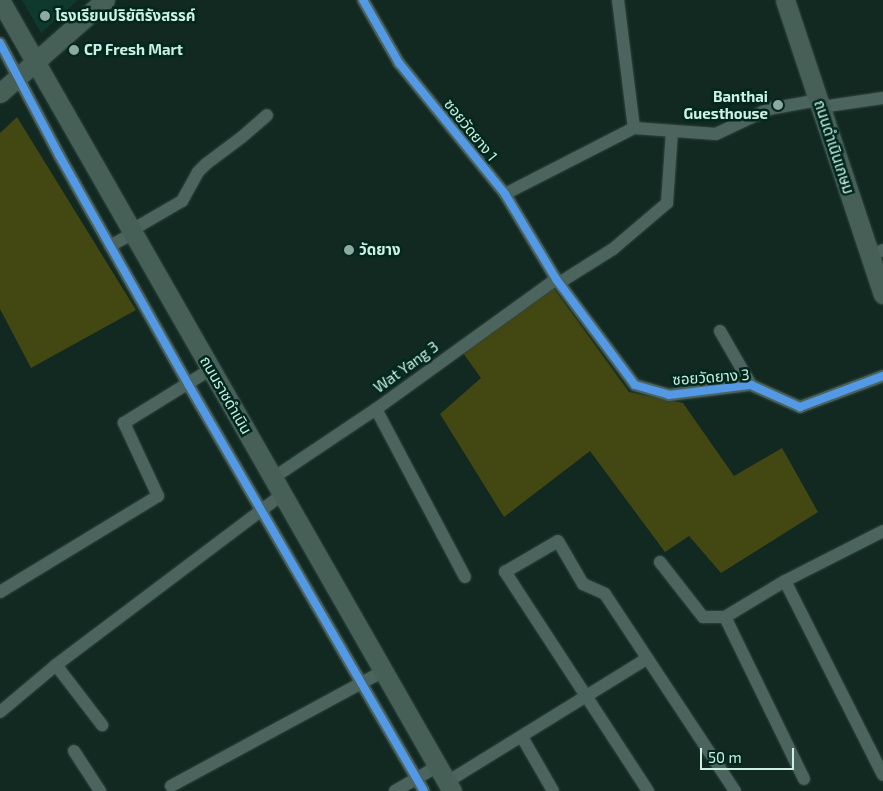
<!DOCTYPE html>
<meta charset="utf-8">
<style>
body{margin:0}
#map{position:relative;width:883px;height:791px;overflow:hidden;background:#122922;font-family:"Exo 2","Noto Sans Thai",sans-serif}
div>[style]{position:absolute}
.built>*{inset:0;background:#0f392d}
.green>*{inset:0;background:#434711}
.roads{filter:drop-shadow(0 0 1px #334640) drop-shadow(0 0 1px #334640)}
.street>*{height:12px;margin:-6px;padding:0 6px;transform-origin:6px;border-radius:6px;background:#4b645d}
.secondary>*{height:19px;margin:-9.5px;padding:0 9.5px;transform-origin:9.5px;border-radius:9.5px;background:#466058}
.cycleway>*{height:8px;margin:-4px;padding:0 4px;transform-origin:4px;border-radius:4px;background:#5399e6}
.dots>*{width:14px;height:14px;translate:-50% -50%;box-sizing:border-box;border:2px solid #00281d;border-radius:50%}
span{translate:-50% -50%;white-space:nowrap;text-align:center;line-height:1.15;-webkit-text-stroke:5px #00281d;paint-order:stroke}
.poi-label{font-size:15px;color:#cdf0e3;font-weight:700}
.left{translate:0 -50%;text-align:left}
.right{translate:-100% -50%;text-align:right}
.street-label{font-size:15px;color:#cdf0e3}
.scale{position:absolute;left:700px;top:748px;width:94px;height:22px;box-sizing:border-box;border:2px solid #cdf0e3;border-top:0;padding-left:6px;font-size:15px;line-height:18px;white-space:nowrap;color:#cdf0e3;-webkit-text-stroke:4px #00281d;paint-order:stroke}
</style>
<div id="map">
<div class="built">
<div style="clip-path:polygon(22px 0,78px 0,41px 33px)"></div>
</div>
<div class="green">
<div style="clip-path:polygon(17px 117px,136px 310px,31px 368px,0 309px,0 133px)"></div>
<div style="clip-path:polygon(553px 287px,629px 392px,683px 403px,734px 476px,782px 448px,818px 512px,721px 573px,689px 536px,665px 552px,590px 451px,504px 517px,440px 414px,481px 378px,463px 353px)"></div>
</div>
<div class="roads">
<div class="street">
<div style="left:363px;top:0;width:73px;rotate:60.3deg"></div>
<div style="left:399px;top:63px;width:169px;rotate:51deg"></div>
<div style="left:505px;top:194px;width:99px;rotate:59deg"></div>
<div style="left:556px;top:279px;width:132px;rotate:53.3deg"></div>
<div style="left:635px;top:385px;width:35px;rotate:16deg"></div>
<div style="left:669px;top:395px;width:83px;rotate:-7deg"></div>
<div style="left:751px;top:385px;width:54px;rotate:24.2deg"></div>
<div style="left:800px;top:407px;width:89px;rotate:-20.5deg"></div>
<div style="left:618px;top:0;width:129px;rotate:82.9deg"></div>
<div style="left:0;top:43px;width:127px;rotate:62.2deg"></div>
<div style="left:59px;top:155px;width:263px;rotate:60.6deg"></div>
<div style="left:188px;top:384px;width:470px;rotate:59.9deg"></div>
<div style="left:821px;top:107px;width:63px;rotate:-8.3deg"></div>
<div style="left:505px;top:194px;width:145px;rotate:-27.1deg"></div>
<div style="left:634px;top:128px;width:82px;rotate:4.2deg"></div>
<div style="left:716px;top:134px;width:59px;rotate:-25.3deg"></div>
<div style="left:769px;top:109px;width:51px;rotate:-10.2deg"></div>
<div style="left:132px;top:230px;width:58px;rotate:-30.1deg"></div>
<div style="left:182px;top:201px;width:33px;rotate:-61deg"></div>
<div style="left:198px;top:172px;width:11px;rotate:-45deg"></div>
<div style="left:206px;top:164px;width:45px;rotate:-36.9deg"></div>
<div style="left:242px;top:137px;width:33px;rotate:-41deg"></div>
<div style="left:110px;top:246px;width:26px;rotate:-29deg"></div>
<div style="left:870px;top:256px;width:14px;rotate:-25deg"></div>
<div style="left:559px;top:283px;width:64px;rotate:-32.2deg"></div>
<div style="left:613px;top:249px;width:71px;rotate:-40.4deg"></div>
<div style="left:667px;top:203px;width:72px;rotate:-86deg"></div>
<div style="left:720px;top:331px;width:62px;rotate:60.1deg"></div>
<div style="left:376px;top:409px;width:190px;rotate:62.1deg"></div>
<div style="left:273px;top:478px;width:124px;rotate:-33.8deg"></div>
<div style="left:376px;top:409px;width:222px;rotate:-35.8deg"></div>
<div style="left:660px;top:562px;width:70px;rotate:52deg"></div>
<div style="left:703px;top:617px;width:22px"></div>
<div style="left:725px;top:617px;width:70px;rotate:-31deg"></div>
<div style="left:785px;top:581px;width:110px;rotate:-27deg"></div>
<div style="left:785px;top:581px;width:217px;rotate:63.2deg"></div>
<div style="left:0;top:592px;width:185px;rotate:-31.3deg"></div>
<div style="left:158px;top:496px;width:81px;rotate:-115deg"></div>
<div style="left:124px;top:423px;width:102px;rotate:-31.8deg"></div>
<div style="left:725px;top:617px;width:180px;rotate:64deg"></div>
<div style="left:56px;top:665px;width:76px;rotate:52.5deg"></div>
<div style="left:0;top:712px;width:73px;rotate:-40deg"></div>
<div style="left:56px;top:665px;width:284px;rotate:-37deg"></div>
<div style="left:522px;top:737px;width:62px;rotate:60.1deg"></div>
<div style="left:74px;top:751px;width:48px;rotate:57deg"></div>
<div style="left:447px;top:782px;width:234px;rotate:-31.7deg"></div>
<div style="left:171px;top:786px;width:242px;rotate:-28.4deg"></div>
<div style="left:395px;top:791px;width:50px;rotate:-30.2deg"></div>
<div style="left:648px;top:791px;width:262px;rotate:-123.1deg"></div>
<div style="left:505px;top:572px;width:61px;rotate:-30.3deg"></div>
<div style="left:558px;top:541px;width:50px;rotate:59.8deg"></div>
<div style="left:583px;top:584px;width:24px;rotate:24deg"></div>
<div style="left:605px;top:594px;width:236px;rotate:56.6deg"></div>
</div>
<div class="secondary">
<div style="left:0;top:0;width:911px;rotate:60.26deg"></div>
<div style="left:785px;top:0;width:310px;rotate:71.6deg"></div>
<div style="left:0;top:93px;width:140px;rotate:-41.5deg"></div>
</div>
</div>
<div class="cycleway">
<div style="left:363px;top:0;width:73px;rotate:60.3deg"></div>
<div style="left:399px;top:63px;width:169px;rotate:51deg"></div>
<div style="left:505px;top:194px;width:99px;rotate:59deg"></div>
<div style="left:556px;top:279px;width:132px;rotate:53.3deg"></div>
<div style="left:635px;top:385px;width:35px;rotate:16deg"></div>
<div style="left:669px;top:395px;width:83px;rotate:-7deg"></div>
<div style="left:751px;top:385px;width:54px;rotate:24.2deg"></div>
<div style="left:800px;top:407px;width:89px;rotate:-20.5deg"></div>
<div style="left:0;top:43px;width:127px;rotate:62.2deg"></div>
<div style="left:59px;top:155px;width:263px;rotate:60.6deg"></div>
<div style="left:188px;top:384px;width:470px;rotate:59.9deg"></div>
</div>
<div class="dots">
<div style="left:45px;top:16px;background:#8caa9f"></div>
<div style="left:74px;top:50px;background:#8caa9f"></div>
<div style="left:778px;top:105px;background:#8caa9f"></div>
<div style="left:349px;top:250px;background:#8caa9f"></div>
</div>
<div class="poi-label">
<span class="left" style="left:55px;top:16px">โรงเรียนปริยัติรังสรรค์</span>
<span class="left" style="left:84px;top:50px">CP Fresh Mart</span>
<span class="right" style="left:768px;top:105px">Banthai<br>Guesthouse</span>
<span class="left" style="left:359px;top:250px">วัดยาง</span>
</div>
<div class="street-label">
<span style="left:471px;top:130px;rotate:51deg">ซอยวัดยาง 1</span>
<span style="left:834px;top:147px;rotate:72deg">ถนนดำเนินเกษม</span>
<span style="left:406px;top:367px;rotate:-36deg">Wat Yang 3</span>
<span style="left:711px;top:377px;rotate:-4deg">ซอยวัดยาง 3</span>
<span style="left:226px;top:395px;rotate:60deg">ถนนราชดำเนิน</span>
</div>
<div class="scale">50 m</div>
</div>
